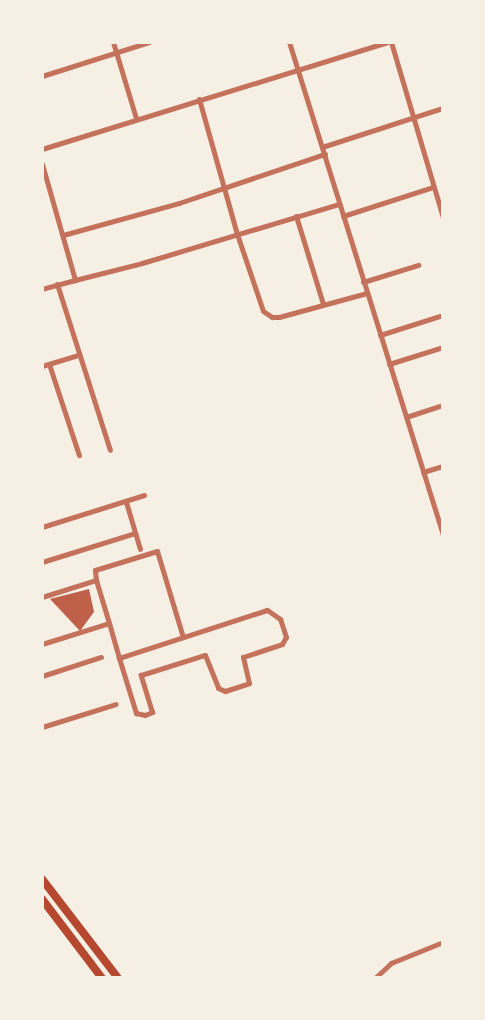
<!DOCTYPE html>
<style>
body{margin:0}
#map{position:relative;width:485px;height:1020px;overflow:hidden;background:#f6efe4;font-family:Raleway,sans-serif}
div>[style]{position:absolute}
.building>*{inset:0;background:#bf614a}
.minor>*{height:5px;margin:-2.5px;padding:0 2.5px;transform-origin:2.5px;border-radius:2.5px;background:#c5725c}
.trunk>*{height:8px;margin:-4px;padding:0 4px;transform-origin:4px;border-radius:4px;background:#b5482f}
span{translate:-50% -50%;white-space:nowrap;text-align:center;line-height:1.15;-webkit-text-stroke:5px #f6efe4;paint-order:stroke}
.frame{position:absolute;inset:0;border:44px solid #f6efe4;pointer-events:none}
</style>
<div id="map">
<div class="building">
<div style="clip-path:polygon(89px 589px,94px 612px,80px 631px,50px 599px)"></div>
</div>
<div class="minor">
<div style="left:113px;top:42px;width:79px;rotate:73.2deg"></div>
<div style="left:289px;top:42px;width:516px;rotate:72.65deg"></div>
<div style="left:391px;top:42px;width:183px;rotate:73.5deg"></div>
<div style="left:42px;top:76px;width:112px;rotate:-17.6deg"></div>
<div style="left:199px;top:99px;width:140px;rotate:74.3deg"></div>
<div style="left:237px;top:234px;width:81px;rotate:71.3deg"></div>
<div style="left:263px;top:311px;width:11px;rotate:34deg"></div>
<div style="left:272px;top:317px;width:7px"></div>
<div style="left:279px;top:317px;width:91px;rotate:-15.3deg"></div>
<div style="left:322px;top:147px;width:127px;rotate:-17.9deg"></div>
<div style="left:42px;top:149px;width:361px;rotate:-17.2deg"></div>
<div style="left:42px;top:164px;width:121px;rotate:74.1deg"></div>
<div style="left:75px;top:280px;width:34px;rotate:165deg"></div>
<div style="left:296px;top:216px;width:92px;rotate:72.9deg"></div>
<div style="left:343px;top:216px;width:95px;rotate:-17.9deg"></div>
<div style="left:63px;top:235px;width:120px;rotate:-15.4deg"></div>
<div style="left:179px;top:203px;width:154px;rotate:-18.6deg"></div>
<div style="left:75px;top:280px;width:69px;rotate:-14.2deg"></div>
<div style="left:142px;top:263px;width:206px;rotate:-16.7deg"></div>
<div style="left:363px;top:282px;width:58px;rotate:-17.2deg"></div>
<div style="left:57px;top:284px;width:174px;rotate:72.3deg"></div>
<div style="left:380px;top:335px;width:63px;rotate:-17.6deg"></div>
<div style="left:49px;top:364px;width:96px;rotate:71.8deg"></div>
<div style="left:389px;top:364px;width:57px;rotate:-17.5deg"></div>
<div style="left:42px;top:366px;width:39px;rotate:-17deg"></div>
<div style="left:406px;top:417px;width:39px;rotate:-18deg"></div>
<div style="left:423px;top:472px;width:21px;rotate:-17deg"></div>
<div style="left:126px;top:502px;width:49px;rotate:73.4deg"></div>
<div style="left:42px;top:527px;width:107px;rotate:-17.4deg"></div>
<div style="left:42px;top:562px;width:97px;rotate:-17.3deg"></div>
<div style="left:96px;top:580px;width:10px;rotate:-96deg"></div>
<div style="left:95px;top:570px;width:65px;rotate:-17deg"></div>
<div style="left:157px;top:551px;width:90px;rotate:73.2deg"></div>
<div style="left:42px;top:597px;width:57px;rotate:-17.5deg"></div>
<div style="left:96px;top:580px;width:45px;rotate:73.2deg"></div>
<div style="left:42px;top:644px;width:70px;rotate:-17.4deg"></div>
<div style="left:109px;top:623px;width:36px;rotate:74deg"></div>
<div style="left:119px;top:658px;width:58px;rotate:72.8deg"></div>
<div style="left:136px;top:713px;width:9px;rotate:13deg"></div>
<div style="left:145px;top:715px;width:8px;rotate:-23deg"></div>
<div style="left:152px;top:712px;width:39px;rotate:-107deg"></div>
<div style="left:141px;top:675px;width:67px;rotate:-17.4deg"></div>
<div style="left:205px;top:655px;width:35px;rotate:68deg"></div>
<div style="left:218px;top:688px;width:8px;rotate:23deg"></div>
<div style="left:225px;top:691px;width:25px;rotate:-18deg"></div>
<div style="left:249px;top:683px;width:27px;rotate:-103deg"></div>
<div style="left:243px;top:657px;width:41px;rotate:-18.4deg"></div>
<div style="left:282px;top:644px;width:8px;rotate:-60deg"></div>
<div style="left:286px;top:637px;width:19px;rotate:-108deg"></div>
<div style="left:280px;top:619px;width:16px;rotate:-145deg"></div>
<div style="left:267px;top:610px;width:156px;rotate:162deg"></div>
<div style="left:42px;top:676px;width:62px;rotate:-17.9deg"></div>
<div style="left:42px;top:727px;width:77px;rotate:-17.3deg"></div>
<div style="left:375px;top:978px;width:22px;rotate:-43deg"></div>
<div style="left:391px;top:963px;width:56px;rotate:-22deg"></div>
</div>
<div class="trunk">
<div style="left:42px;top:879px;width:125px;rotate:52.5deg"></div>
<div style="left:42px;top:899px;width:99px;rotate:52.8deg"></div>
</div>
<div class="frame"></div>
</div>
